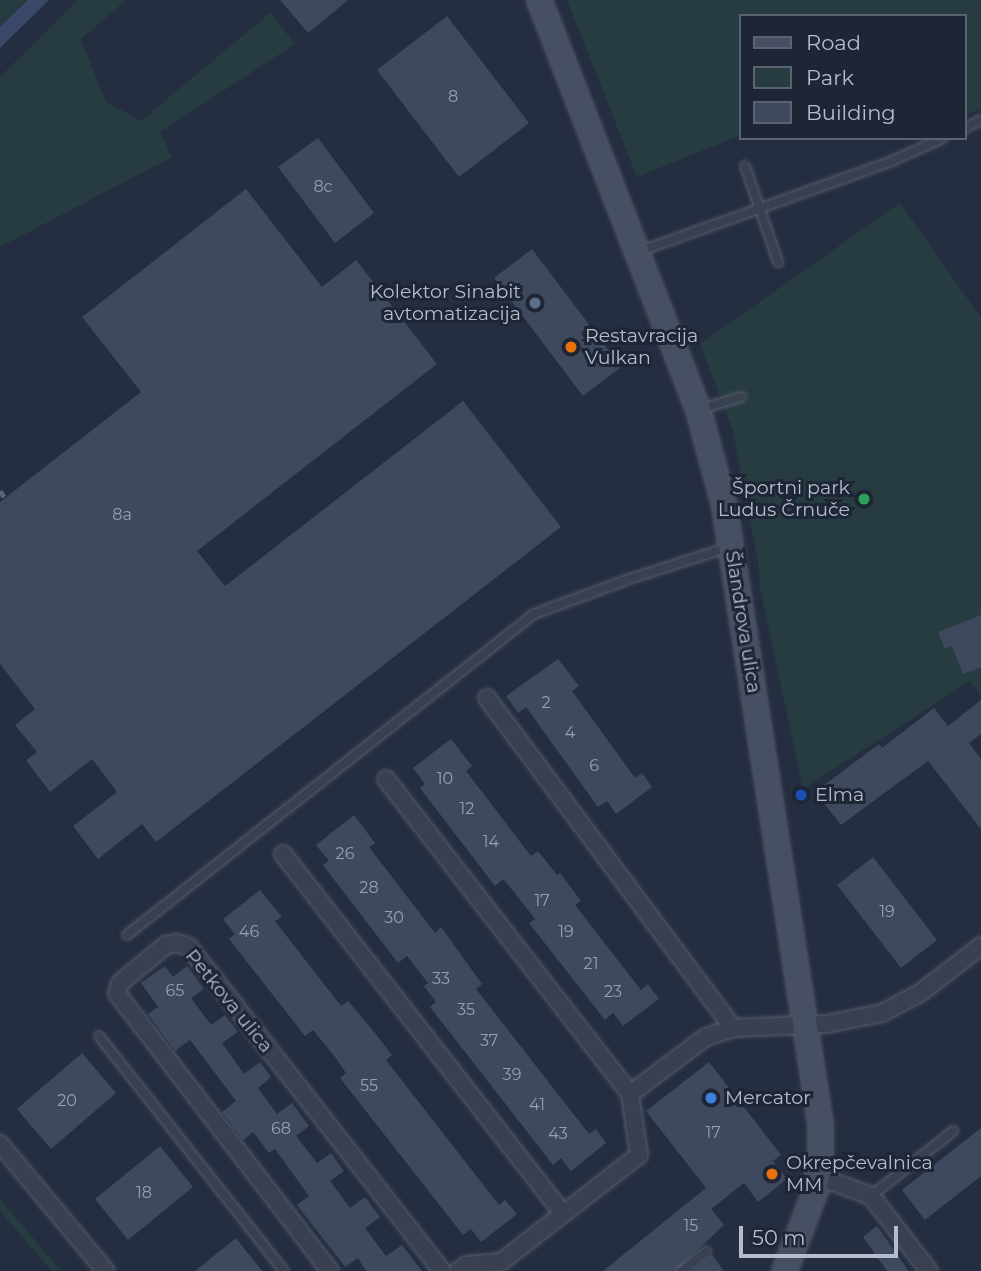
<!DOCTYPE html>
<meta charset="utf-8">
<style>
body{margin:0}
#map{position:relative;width:981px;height:1271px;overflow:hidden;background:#252e40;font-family:Montserrat,sans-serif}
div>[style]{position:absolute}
.green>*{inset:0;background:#273c41}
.water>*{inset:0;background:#394868}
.building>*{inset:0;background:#3f495e}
.roads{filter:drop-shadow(0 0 2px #545c6b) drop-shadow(0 0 2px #545c6b)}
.lane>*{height:8px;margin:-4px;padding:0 4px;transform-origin:4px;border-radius:4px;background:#394150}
.street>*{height:16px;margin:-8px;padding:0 8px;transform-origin:8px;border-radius:8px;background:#394150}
.secondary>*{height:23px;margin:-11.5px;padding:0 11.5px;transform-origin:11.5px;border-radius:11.5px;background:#474f63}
.rail>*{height:5px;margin-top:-2.5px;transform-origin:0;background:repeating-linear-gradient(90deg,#5b6477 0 7px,transparent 0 14px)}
.dots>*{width:19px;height:19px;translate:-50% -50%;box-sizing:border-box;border:4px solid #1e2635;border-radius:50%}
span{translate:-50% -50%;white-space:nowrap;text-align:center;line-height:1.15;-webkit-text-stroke:6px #1e2635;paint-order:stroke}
.number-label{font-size:16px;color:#989fb0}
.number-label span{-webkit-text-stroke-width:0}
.poi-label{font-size:19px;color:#b6bccb}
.right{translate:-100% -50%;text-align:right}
.left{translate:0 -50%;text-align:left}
.street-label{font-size:19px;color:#b6bccb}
.legend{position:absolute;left:739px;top:14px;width:228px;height:126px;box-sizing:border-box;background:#1e2635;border:2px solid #5b6271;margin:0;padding:9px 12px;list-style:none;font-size:21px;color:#b6bccb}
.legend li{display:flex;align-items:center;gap:14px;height:35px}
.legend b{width:35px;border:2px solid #5b6271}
.scale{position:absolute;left:739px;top:1226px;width:159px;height:32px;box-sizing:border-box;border:4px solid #b6bccb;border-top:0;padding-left:9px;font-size:21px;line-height:24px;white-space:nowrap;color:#b6bccb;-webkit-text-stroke:5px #1e2635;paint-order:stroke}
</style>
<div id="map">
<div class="green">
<div style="clip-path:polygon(0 0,28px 0,0 27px)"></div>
<div style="clip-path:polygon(78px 0,126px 0,81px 39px,106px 102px,141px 121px,270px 13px,295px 44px,160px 132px,172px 157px,0 247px,0 77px)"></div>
<div style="clip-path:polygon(567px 0,981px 0,981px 109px,965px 115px,965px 16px,741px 16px,741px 135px,637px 177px)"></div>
<div style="clip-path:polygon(900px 203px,981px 318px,981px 695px,970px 681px,803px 789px,760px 588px,759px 567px,733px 431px,700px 344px)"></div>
<div style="clip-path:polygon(0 1199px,61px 1271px,52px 1271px,0 1211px)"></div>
</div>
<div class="water">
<div style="clip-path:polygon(28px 0,49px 0,0 48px,0 27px)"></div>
</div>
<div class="building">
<div style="clip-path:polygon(280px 0,348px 0,308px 33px)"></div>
<div style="clip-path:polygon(447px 16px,529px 123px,459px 177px,377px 70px)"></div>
<div style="clip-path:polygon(318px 138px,374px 213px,335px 243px,278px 167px)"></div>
<div style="clip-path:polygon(246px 189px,322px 287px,356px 260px,437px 364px,197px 551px,225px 586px,463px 401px,561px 527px,156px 842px,142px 824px,98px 859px,73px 826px,117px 792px,92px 759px,50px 792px,26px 760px,37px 752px,15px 725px,35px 709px,0 664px,0 502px,141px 392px,82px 317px)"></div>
<div style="clip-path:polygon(532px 249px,621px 367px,583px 396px,494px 278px)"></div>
<div style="clip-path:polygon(981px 615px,981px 667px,963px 674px,952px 646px,945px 649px,938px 632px)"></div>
<div style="clip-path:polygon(558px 659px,579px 686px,572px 691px,635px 778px,642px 773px,652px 787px,616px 814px,607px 801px,598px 807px,526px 707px,518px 713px,506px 696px)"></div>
<div style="clip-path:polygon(981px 700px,981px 734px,969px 743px,981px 759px,981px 829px,928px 761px,841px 825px,815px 792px,879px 744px,882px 748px,934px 708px,948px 726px)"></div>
<div style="clip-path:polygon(451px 739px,472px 766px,466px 771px,531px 856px,538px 851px,557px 875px,560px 873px,581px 901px,575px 905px,641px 990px,648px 984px,659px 999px,623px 1026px,613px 1013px,605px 1020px,529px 923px,535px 919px,514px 892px,503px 879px,495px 886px,420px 788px,425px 784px,413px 768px)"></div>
<div style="clip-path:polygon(354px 815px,375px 843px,369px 847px,435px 933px,441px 927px,482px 984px,476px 989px,589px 1134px,596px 1129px,606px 1143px,571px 1171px,561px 1158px,553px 1165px,430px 1007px,436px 1002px,424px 986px,428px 983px,407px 956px,398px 963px,323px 865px,329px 861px,316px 845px)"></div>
<div style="clip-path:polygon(873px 857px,937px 940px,901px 968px,837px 885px)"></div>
<div style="clip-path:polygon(260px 890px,282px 917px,275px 921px,341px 1006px,348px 1001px,371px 1028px,392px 1055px,386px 1060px,499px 1205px,505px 1200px,517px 1214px,481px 1242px,471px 1229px,463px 1235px,340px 1078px,346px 1073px,335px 1057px,313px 1030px,305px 1036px,229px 939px,235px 934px,223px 919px)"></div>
<div style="clip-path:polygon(165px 966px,173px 977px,187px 966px,204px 989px,191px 998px,211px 1025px,225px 1015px,238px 1032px,222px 1043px,244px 1074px,260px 1062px,271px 1077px,258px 1088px,277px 1114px,292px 1103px,309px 1126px,296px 1136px,317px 1163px,331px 1153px,344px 1171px,330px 1181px,350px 1208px,365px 1197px,380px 1217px,365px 1228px,386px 1256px,402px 1245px,422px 1271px,366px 1271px,358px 1258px,345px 1267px,297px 1205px,309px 1196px,275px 1149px,269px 1153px,253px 1132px,243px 1140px,222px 1112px,236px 1101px,190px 1040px,175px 1051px,148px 1014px,158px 1007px,141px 983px)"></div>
<div style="clip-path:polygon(82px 1053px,116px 1093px,51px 1149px,17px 1109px)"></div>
<div style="clip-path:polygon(709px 1062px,781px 1155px,773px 1161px,787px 1179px,758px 1202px,744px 1183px,711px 1209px,724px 1225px,676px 1271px,603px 1271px,706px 1188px,646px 1111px)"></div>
<div style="clip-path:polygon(981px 1128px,981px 1176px,925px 1220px,902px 1190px)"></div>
<div style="clip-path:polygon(160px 1146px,193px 1187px,128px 1240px,95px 1199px)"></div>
<div style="clip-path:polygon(877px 1226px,909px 1271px,887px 1271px,863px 1237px)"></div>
<div style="clip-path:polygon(236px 1238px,262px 1271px,195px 1271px)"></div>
<div style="clip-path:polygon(712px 1255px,724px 1271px,693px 1271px,710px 1257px)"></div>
</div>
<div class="roads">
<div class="lane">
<div style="left:965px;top:128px;width:18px;rotate:-27deg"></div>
<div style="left:745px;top:166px;width:102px;rotate:71deg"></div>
<div style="left:638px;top:252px;width:270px;rotate:-19.7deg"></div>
<div style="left:892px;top:161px;width:56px;rotate:-24.3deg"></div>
<div style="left:701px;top:409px;width:42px;rotate:-16.7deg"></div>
<div style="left:127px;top:935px;width:518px;rotate:-38.26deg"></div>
<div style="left:534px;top:614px;width:101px;rotate:-20.2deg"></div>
<div style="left:629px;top:579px;width:105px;rotate:-17.7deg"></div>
<div style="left:99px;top:1036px;width:299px;rotate:51.8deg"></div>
<div style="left:871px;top:1196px;width:105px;rotate:-38.4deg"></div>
<div style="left:682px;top:1271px;width:31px;rotate:-38deg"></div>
</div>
<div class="street">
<div style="left:487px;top:698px;width:412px;rotate:53.3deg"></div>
<div style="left:386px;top:779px;width:398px;rotate:52.2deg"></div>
<div style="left:283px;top:854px;width:456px;rotate:52.1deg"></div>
<div style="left:0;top:1144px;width:165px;rotate:50.2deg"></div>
<div style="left:817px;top:1180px;width:16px;rotate:7deg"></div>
<div style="left:833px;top:1182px;width:40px;rotate:20.2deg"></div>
<div style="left:871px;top:1196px;width:95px;rotate:52.3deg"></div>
<div style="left:330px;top:1271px;width:350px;rotate:-127.5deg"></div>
<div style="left:117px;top:993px;width:10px;rotate:-73deg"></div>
<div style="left:120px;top:983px;width:60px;rotate:-39.6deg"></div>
<div style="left:166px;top:945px;width:11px;rotate:-10deg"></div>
<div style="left:177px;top:943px;width:13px;rotate:18deg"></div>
<div style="left:189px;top:947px;width:411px;rotate:52deg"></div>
<div style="left:458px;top:1271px;width:11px;rotate:-34deg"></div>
<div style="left:467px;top:1265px;width:34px;rotate:-5deg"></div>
<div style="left:501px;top:1262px;width:175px;rotate:-37.8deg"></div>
<div style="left:639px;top:1155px;width:62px;rotate:-98.4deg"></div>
<div style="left:630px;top:1094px;width:95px;rotate:-36.9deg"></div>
<div style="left:706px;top:1037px;width:28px;rotate:-18deg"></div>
<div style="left:733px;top:1028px;width:94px;rotate:-2.4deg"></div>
<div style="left:827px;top:1024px;width:56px;rotate:-11.3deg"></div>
<div style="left:882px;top:1013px;width:43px;rotate:-27.8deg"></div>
<div style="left:920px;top:993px;width:77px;rotate:-37.6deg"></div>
</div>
<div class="secondary">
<div style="left:539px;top:0;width:440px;rotate:68.8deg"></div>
<div style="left:698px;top:410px;width:99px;rotate:74.8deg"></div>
<div style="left:724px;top:506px;width:624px;rotate:81.16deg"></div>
<div style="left:820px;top:1123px;width:33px;rotate:90deg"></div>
<div style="left:820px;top:1156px;width:37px;rotate:99deg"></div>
<div style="left:814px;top:1193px;width:84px;rotate:111deg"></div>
</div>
</div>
<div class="rail">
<div style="left:0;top:491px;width:9px;rotate:54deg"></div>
</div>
<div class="dots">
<div style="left:535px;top:303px;background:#5c6f8a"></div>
<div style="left:571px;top:347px;background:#e8710a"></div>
<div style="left:864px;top:499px;background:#2e9e5b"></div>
<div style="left:801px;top:795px;background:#1a4fb4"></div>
<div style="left:711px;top:1098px;background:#3f7fe0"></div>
<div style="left:772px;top:1174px;background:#e8710a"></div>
</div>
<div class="number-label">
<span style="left:453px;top:97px">8</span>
<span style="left:323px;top:187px">8c</span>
<span style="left:122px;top:515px">8a</span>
<span style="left:546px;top:703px">2</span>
<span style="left:570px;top:733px">4</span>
<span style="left:594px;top:766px">6</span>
<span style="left:445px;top:779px">10</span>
<span style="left:467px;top:809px">12</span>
<span style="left:491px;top:842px">14</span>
<span style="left:345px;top:854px">26</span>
<span style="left:369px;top:888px">28</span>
<span style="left:542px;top:901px">17</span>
<span style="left:887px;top:912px">19</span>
<span style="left:394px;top:918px">30</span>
<span style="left:249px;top:932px">46</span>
<span style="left:566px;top:932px">19</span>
<span style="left:591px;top:964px">21</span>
<span style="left:441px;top:979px">33</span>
<span style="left:175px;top:991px">65</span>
<span style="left:613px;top:992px">23</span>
<span style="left:466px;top:1010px">35</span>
<span style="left:489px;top:1041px">37</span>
<span style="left:512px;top:1075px">39</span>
<span style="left:369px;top:1086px">55</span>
<span style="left:67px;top:1101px">20</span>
<span style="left:537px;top:1105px">41</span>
<span style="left:281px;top:1129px">68</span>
<span style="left:713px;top:1133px">17</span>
<span style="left:558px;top:1134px">43</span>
<span style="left:144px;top:1193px">18</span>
<span style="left:691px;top:1226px">15</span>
</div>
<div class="poi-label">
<span class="right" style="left:521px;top:303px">Kolektor Sinabit<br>avtomatizacija</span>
<span class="left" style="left:585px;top:347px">Restavracija<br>Vulkan</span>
<span class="right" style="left:850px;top:499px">Športni park<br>Ludus Črnuče</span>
<span class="left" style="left:815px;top:795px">Elma</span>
<span class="left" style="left:725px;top:1098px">Mercator</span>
<span class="left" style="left:786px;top:1174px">Okrepčevalnica<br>MM</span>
</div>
<div class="street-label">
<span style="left:743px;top:622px;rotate:81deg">Šlandrova ulica</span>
<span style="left:229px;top:1001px;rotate:51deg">Petkova ulica</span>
</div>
<ul class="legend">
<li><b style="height:9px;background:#474f63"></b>Road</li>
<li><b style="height:19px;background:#273c41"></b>Park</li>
<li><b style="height:19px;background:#3f495e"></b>Building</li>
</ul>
<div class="scale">50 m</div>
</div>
